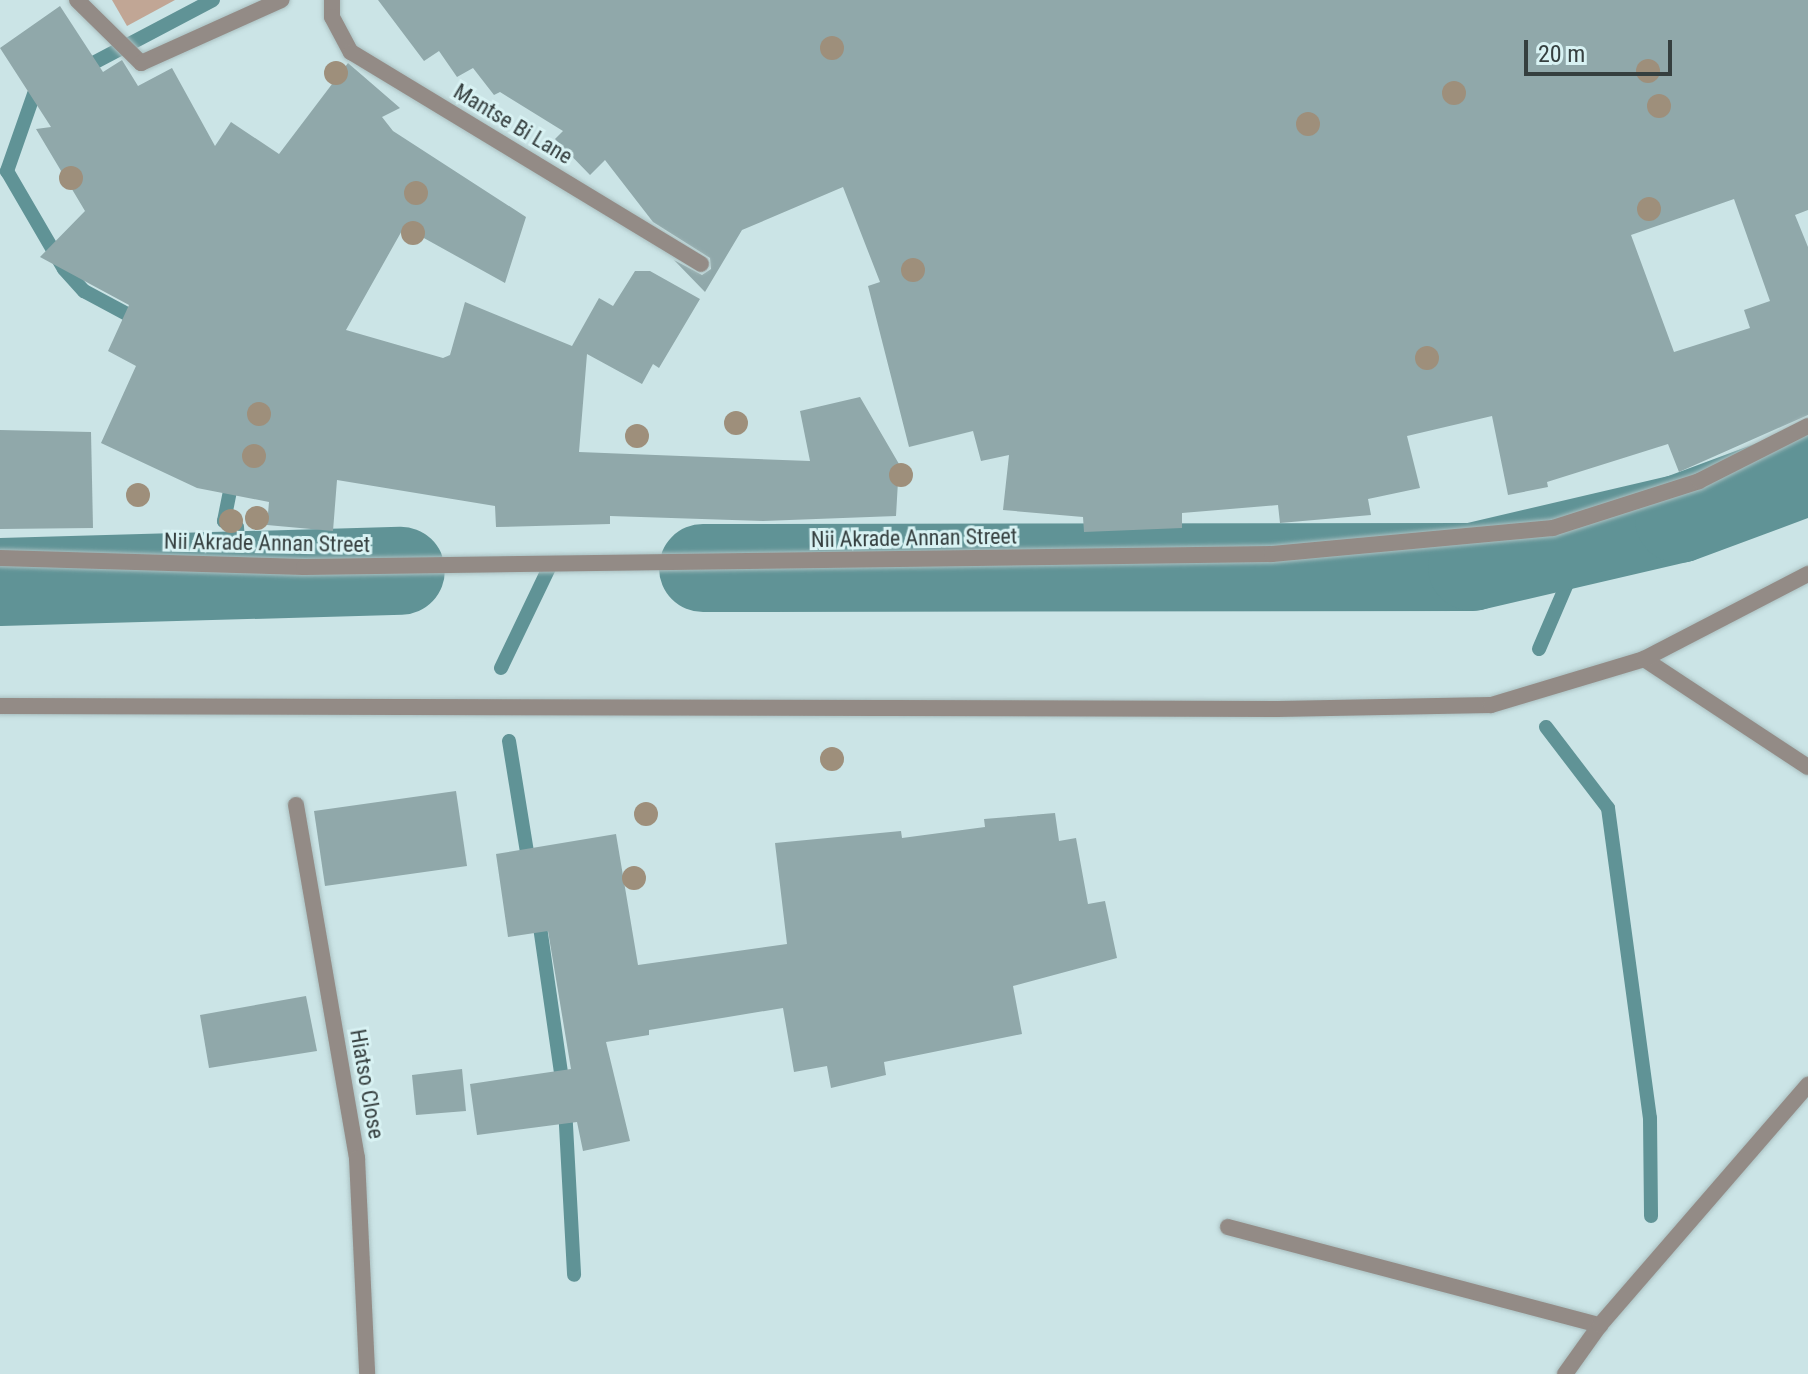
<!DOCTYPE html>
<style>
body{margin:0}
#map{position:relative;width:1808px;height:1374px;overflow:hidden;background:#cbe4e6;font-family:"Roboto Condensed",sans-serif}
div>[style]{position:absolute}
.green>*{inset:0;background:#c1a695}
.stream>*{height:14px;margin:-7px;padding:0 7px;transform-origin:7px;border-radius:7px;background:#609396}
.river>*{height:88px;margin:-44px;padding:0 44px;transform-origin:44px;border-radius:44px;background:#609396}
.building>*{inset:0;background:#90a8aa}
.roads{filter:drop-shadow(0 0 2px #aac0c1) drop-shadow(0 0 2px #aac0c1)}
.lane>*{height:16px;margin:-8px;padding:0 8px;transform-origin:8px;border-radius:8px;background:#938b86}
.street>*{height:16px;margin:-8px;padding:0 8px;transform-origin:8px;border-radius:8px;background:#938b86}
.trees>*{width:24px;height:24px;margin:-12px;border-radius:50%;background:#9e8f7b}
span{translate:-50% -50%;white-space:nowrap;text-align:center;line-height:1.15;-webkit-text-stroke:6px #d8f2f3;paint-order:stroke}
.street-label{font-size:22px;color:#353f3f}
.scale{position:absolute;left:1524px;top:40px;width:148px;height:36px;box-sizing:border-box;border:4px solid #353f3f;border-top:0;padding-left:10px;font-size:24px;line-height:28px;white-space:nowrap;color:#353f3f;-webkit-text-stroke:6px #d8f2f3;paint-order:stroke}
</style>
<div id="map">
<div class="green">
<div style="clip-path:polygon(112px 0,175px 0,127px 26px)"></div>
</div>
<div class="stream">
<div style="left:82px;top:69px;width:148px;rotate:-27.8deg"></div>
<div style="left:46px;top:88px;width:13px;rotate:153deg"></div>
<div style="left:34px;top:94px;width:82px;rotate:109.3deg"></div>
<div style="left:7px;top:171px;width:113px;rotate:59.8deg"></div>
<div style="left:64px;top:269px;width:30px;rotate:48deg"></div>
<div style="left:84px;top:291px;width:64px;rotate:28.2deg"></div>
<div style="left:233px;top:476px;width:46px;rotate:101.3deg"></div>
<div style="left:224px;top:521px;width:14px;rotate:25deg"></div>
<div style="left:237px;top:527px;width:56px;rotate:85.9deg"></div>
<div style="left:241px;top:583px;width:55px;rotate:-9.5deg"></div>
<div style="left:1539px;top:649px;width:114px;rotate:-66.8deg"></div>
<div style="left:501px;top:668px;width:111px;rotate:-64.4deg"></div>
<div style="left:1546px;top:727px;width:102px;rotate:52.6deg"></div>
<div style="left:1608px;top:808px;width:313px;rotate:82.3deg"></div>
<div style="left:1650px;top:1118px;width:98px;rotate:89.4deg"></div>
<div style="left:509px;top:741px;width:126px;rotate:80.8deg"></div>
<div style="left:538px;top:913px;width:176px;rotate:81.8deg"></div>
<div style="left:565px;top:1107px;width:168px;rotate:86.9deg"></div>
</div>
<div class="river">
<div style="left:703px;top:568px;width:769px;rotate:-0.07deg"></div>
<div style="left:1472px;top:567px;width:212px;rotate:-13.1deg"></div>
<div style="left:1679px;top:519px;width:138px;rotate:-20.4deg"></div>
<div style="left:0;top:582px;width:401px;rotate:-1.6deg"></div>
</div>
<div class="building">
<div style="clip-path:polygon(evenodd,378px 0,1808px 0,1808px 210px,1795px 215px,1808px 247px,1808px 415px,1679px 472px,1668px 444px,1547px 482px,1548px 487px,1508px 495px,1492px 416px,1407px 436px,1420px 488px,1368px 499px,1371px 515px,1280px 523px,1278px 505px,1182px 513px,1182px 528px,1084px 532px,1083px 517px,1003px 510px,1009px 455px,981px 461px,973px 431px,909px 447px,868px 286px,880px 282px,843px 187px,742px 230px,705px 292px,674px 260px,702px 275px,711px 269px,710px 258px,653px 222px,605px 160px,590px 175px,555px 139px,563px 131px,500px 92px,494px 95px,473px 68px,457px 77px,439px 51px,424px 61px,378px 0,1734px 199px,1770px 301px,1744px 310px,1750px 328px,1674px 352px,1631px 235px,1734px 199px)"></div>
<div style="clip-path:polygon(60px 6px,103px 72px,122px 60px,138px 86px,172px 68px,215px 146px,231px 122px,279px 154px,348px 63px,400px 108px,382px 117px,393px 131px,526px 217px,505px 283px,404px 227px,346px 330px,443px 358px,450px 355px,465px 302px,572px 346px,599px 298px,613px 306px,635px 271px,650px 271px,700px 299px,659px 368px,653px 364px,642px 384px,587px 354px,579px 452px,810px 461px,800px 411px,860px 397px,899px 464px,896px 516px,763px 521px,610px 516px,610px 524px,496px 527px,495px 506px,337px 480px,333px 531px,267px 525px,269px 502px,197px 488px,101px 443px,136px 366px,108px 351px,129px 305px,40px 257px,85px 211px,36px 129px,51px 127px,0 48px)"></div>
<div style="clip-path:polygon(0 430px,91px 432px,93px 528px,0 529px)"></div>
<div style="clip-path:polygon(456px 791px,467px 866px,325px 886px,314px 811px)"></div>
<div style="clip-path:polygon(1055px 813px,1059px 841px,1076px 838px,1088px 904px,1105px 901px,1117px 958px,1013px 986px,1022px 1034px,884px 1062px,886px 1075px,831px 1088px,827px 1066px,794px 1072px,783px 1008px,649px 1030px,649px 1035px,606px 1042px,630px 1141px,583px 1151px,577px 1122px,477px 1135px,470px 1084px,571px 1069px,548px 931px,508px 937px,496px 854px,616px 834px,638px 965px,787px 944px,775px 843px,901px 831px,902px 838px,985px 827px,984px 819px)"></div>
<div style="clip-path:polygon(306px 996px,317px 1051px,209px 1068px,200px 1015px)"></div>
<div style="clip-path:polygon(462px 1069px,466px 1111px,416px 1115px,412px 1075px)"></div>
</div>
<div class="roads">
<div class="lane">
<div style="left:1228px;top:1227px;width:385px;rotate:14.8deg"></div>
</div>
<div class="street">
<div style="left:77px;top:0;width:90px;rotate:44.5deg"></div>
<div style="left:141px;top:63px;width:154px;rotate:-24.2deg"></div>
<div style="left:332px;top:0;width:17px;rotate:90deg"></div>
<div style="left:332px;top:17px;width:40px;rotate:62deg"></div>
<div style="left:351px;top:52px;width:409px;rotate:31.2deg"></div>
<div style="left:0;top:558px;width:304px;rotate:1.7deg"></div>
<div style="left:304px;top:567px;width:968px;rotate:-0.77deg"></div>
<div style="left:1272px;top:554px;width:282px;rotate:-5.3deg"></div>
<div style="left:1553px;top:528px;width:153px;rotate:-17.8deg"></div>
<div style="left:1699px;top:481px;width:122px;rotate:-26.8deg"></div>
<div style="left:1644px;top:659px;width:196px;rotate:33.4deg"></div>
<div style="left:0;top:706px;width:1277px;rotate:0.13deg"></div>
<div style="left:1277px;top:709px;width:214px;rotate:-1.1deg"></div>
<div style="left:1491px;top:705px;width:160px;rotate:-16.7deg"></div>
<div style="left:1644px;top:659px;width:185px;rotate:-27.4deg"></div>
<div style="left:296px;top:805px;width:358px;rotate:80.2deg"></div>
<div style="left:357px;top:1158px;width:216px;rotate:87.3deg"></div>
<div style="left:1565px;top:1374px;width:60px;rotate:-54.5deg"></div>
<div style="left:1600px;top:1325px;width:318px;rotate:-49.1deg"></div>
</div>
</div>
<div class="trees">
<div style="left:832px;top:48px"></div>
<div style="left:1648px;top:71px"></div>
<div style="left:336px;top:73px"></div>
<div style="left:1454px;top:93px"></div>
<div style="left:1659px;top:106px"></div>
<div style="left:1308px;top:124px"></div>
<div style="left:71px;top:178px"></div>
<div style="left:416px;top:193px"></div>
<div style="left:1649px;top:209px"></div>
<div style="left:413px;top:233px"></div>
<div style="left:913px;top:270px"></div>
<div style="left:1427px;top:358px"></div>
<div style="left:259px;top:414px"></div>
<div style="left:736px;top:423px"></div>
<div style="left:637px;top:436px"></div>
<div style="left:254px;top:456px"></div>
<div style="left:901px;top:475px"></div>
<div style="left:138px;top:495px"></div>
<div style="left:257px;top:518px"></div>
<div style="left:231px;top:521px"></div>
<div style="left:832px;top:759px"></div>
<div style="left:646px;top:814px"></div>
<div style="left:634px;top:878px"></div>
</div>
<div class="street-label">
<span style="left:513px;top:124px;rotate:31deg">Mantse Bi Lane</span>
<span style="left:914px;top:538px;rotate:-1deg">Nii Akrade Annan Street</span>
<span style="left:267px;top:543px;rotate:1deg">Nii Akrade Annan Street</span>
<span style="left:367px;top:1084px;rotate:80deg">Hiatso Close</span>
</div>
<div class="scale">20 m</div>
</div>
